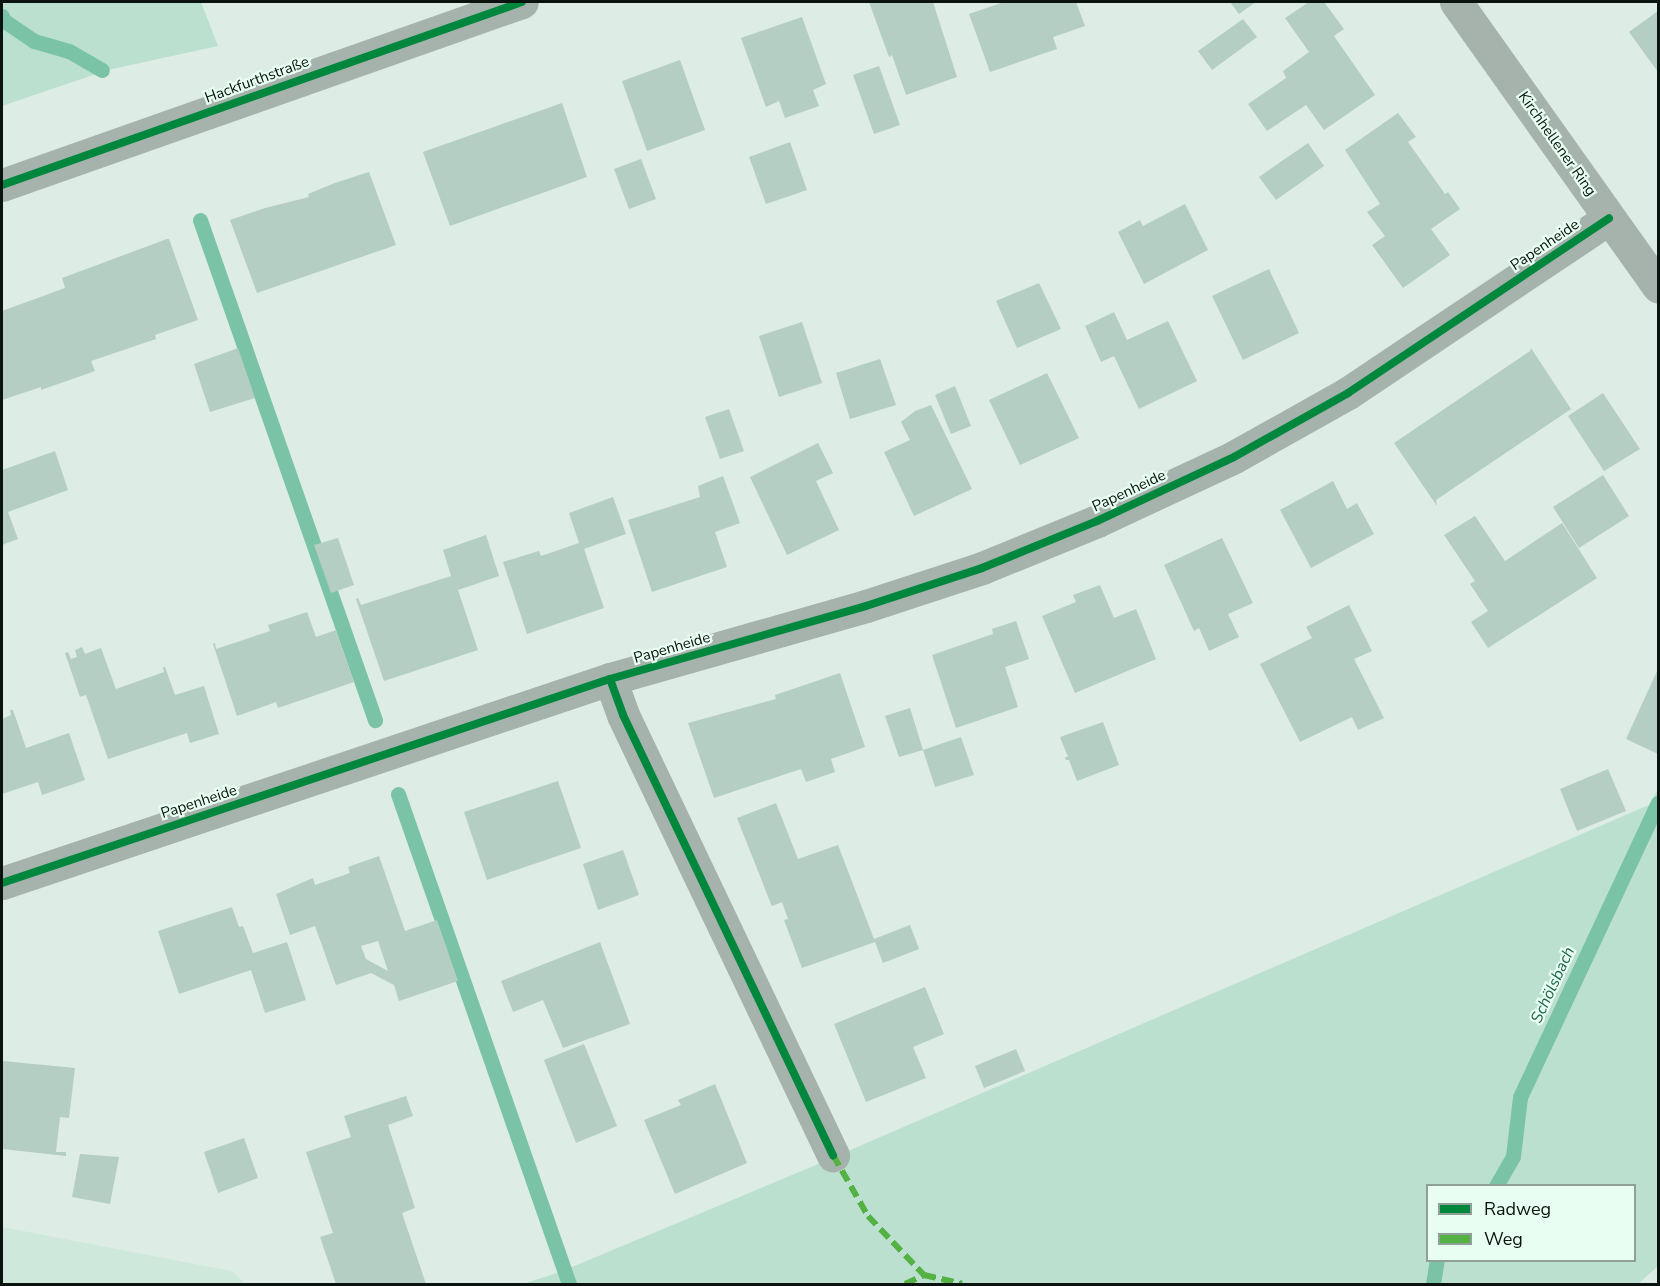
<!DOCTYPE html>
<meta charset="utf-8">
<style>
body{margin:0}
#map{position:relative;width:1660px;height:1286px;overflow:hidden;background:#ddece5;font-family:"Nunito Sans",sans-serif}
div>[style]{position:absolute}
.built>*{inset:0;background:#cee8dc}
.green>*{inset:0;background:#bce0d0}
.stream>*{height:15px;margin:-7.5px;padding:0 7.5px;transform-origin:7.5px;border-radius:7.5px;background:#7bc3a6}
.building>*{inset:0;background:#b5cec3}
.minor>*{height:33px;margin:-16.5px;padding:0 16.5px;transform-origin:16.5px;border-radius:16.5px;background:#a5b3ac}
.tertiary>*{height:33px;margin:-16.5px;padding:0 16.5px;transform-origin:16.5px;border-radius:16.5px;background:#a5b3ac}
.quiet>*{height:6px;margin-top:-3px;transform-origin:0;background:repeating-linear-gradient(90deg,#54b144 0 12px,transparent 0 18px)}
.cycleway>*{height:8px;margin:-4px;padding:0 4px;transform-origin:4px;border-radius:4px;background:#00873e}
span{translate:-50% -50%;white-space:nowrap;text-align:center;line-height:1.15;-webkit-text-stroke:4.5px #e8fef3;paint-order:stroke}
.street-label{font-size:15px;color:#0a130f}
.water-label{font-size:16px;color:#1b6449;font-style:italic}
.frame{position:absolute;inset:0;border:3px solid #0a130f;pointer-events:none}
.legend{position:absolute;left:1426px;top:1184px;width:210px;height:78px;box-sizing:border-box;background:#e8fef3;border:2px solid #8fa098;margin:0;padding:8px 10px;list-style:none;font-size:18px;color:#0a130f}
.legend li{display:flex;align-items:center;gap:12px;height:30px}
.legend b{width:30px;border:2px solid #8fa098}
</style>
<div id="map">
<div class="built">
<div style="clip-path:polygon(2px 1227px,231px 1271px,246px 1284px,2px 1284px)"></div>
</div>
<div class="green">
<div style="clip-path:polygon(2px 2px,201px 2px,218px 46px,108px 70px,2px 106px)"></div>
<div style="clip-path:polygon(evenodd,1658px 788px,1658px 1266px,1638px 1284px,523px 1284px,560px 1272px,811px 1167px,1651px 804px,1658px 788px,1428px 1186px,1634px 1186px,1634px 1260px,1428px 1260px,1428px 1186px)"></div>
</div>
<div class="stream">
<div style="left:2px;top:16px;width:4px;rotate:76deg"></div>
<div style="left:3px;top:20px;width:37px;rotate:34deg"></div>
<div style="left:34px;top:41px;width:36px;rotate:16deg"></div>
<div style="left:69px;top:51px;width:38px;rotate:30deg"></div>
<div style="left:200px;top:220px;width:530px;rotate:70.71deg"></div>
<div style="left:398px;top:794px;width:519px;rotate:70.76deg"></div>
<div style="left:1496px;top:1186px;width:34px;rotate:-60deg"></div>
<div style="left:1513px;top:1156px;width:59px;rotate:-83.2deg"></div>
<div style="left:1520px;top:1097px;width:325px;rotate:-64.9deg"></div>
<div style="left:1433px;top:1284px;width:24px;rotate:-81deg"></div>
</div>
<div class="building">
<div style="clip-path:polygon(869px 2px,933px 2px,957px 77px,906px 95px,892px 55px,889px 57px)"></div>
<div style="clip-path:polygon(1004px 2px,1076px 2px,1085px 26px,1053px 37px,1057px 49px,990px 72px,969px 14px)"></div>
<div style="clip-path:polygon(1230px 2px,1256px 2px,1239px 14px)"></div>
<div style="clip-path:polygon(1309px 2px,1324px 2px,1344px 29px,1334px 36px,1375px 95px,1324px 130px,1306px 105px,1267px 131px,1248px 104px,1286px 78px,1283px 71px,1309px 52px,1285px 18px)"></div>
<div style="clip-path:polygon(1658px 11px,1658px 72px,1629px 32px)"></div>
<div style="clip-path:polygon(802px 17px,826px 84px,813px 90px,819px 106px,785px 118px,779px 101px,766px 107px,741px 38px)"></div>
<div style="clip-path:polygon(1243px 19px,1257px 37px,1212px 70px,1198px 51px)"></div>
<div style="clip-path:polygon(680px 60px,705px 130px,647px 151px,622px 81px)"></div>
<div style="clip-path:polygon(879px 66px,900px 125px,874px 134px,853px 75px)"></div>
<div style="clip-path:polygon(562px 103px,587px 177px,450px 226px,423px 152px)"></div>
<div style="clip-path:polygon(1398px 113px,1416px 137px,1408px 142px,1445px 194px,1448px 192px,1460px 209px,1431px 229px,1450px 255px,1403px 288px,1372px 245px,1385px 236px,1367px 212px,1380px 204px,1345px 150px)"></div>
<div style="clip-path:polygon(790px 142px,807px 190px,766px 204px,749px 157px)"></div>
<div style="clip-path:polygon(1308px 143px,1324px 166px,1276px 200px,1259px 177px)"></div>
<div style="clip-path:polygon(641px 159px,656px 199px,629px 209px,614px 169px)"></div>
<div style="clip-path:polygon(369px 172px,396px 245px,257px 293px,230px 220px,265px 208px,309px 197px,308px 194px,335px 183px)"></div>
<div style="clip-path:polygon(1185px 204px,1208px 250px,1144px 284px,1118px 232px,1140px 220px,1143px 226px)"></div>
<div style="clip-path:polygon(167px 239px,169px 239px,198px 320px,155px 335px,156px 339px,91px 361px,95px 371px,41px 390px,41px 387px,2px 400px,2px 311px,65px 288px,62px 278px)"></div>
<div style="clip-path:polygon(1269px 269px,1299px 333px,1243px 360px,1212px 296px)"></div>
<div style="clip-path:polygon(1039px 283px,1061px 329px,1017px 348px,996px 301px)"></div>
<div style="clip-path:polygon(1114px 312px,1127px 340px,1168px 321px,1197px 381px,1139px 409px,1114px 356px,1101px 362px,1085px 326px)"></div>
<div style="clip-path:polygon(802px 322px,822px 383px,779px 397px,759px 336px)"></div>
<div style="clip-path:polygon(238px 348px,255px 398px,210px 412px,194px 364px)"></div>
<div style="clip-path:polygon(1531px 348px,1571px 409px,1436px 500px,1437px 506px,1394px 443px,1530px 351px)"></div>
<div style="clip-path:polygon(880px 359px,896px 405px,850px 419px,836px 373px)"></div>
<div style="clip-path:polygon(1047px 373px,1079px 438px,1020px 465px,989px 400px)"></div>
<div style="clip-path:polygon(955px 386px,971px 426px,951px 434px,935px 395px)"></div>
<div style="clip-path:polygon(1603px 393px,1640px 449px,1604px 471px,1568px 416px)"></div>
<div style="clip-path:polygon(931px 405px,972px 489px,914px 516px,884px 452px,910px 440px,901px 422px,915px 411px)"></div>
<div style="clip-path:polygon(729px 409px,744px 451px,720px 459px,705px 417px)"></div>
<div style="clip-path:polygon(818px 443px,833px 473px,816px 481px,839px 530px,787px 555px,750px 477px)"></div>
<div style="clip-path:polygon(55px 451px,68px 490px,8px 512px,18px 539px,2px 545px,2px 470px)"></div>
<div style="clip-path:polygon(1603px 475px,1629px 516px,1579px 548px,1553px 507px)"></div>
<div style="clip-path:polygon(723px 476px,740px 523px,715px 532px,727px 567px,652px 592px,628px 520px,700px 497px,698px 486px)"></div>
<div style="clip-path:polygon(1333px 481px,1347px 509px,1357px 503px,1374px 534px,1311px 568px,1280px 510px)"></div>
<div style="clip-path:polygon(613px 497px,626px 534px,584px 549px,604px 608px,527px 634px,503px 562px,539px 551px,541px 556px,579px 543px,569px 513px)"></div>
<div style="clip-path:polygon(1475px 516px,1505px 561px,1562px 523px,1597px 578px,1488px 648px,1471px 622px,1488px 611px,1470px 584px,1475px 581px,1444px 535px)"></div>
<div style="clip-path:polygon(486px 535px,499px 576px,458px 590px,478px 650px,384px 681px,356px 599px,358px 598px,361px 605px,451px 576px,443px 550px)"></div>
<div style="clip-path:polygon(338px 538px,354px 585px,331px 593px,314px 545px)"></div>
<div style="clip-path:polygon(1222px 538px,1253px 603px,1228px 614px,1239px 637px,1209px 651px,1199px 628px,1194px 631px,1164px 565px)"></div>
<div style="clip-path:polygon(1100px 585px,1114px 618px,1136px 609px,1156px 659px,1075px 693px,1042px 616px,1076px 602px,1073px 595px)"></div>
<div style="clip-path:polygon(1349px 605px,1372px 651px,1354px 659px,1384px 718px,1358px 730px,1352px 717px,1300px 742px,1260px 664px,1312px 638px,1306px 627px)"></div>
<div style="clip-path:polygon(307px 612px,316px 637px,336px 630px,354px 682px,278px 708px,276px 702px,237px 716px,213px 644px,215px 643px,216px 649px,270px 631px,268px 625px)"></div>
<div style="clip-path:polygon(1016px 621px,1029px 659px,1005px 667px,1018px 707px,956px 728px,932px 655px,993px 634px,992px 629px)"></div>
<div style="clip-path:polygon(82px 647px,85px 654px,101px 648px,116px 689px,164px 672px,163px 667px,165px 667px,175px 695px,204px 686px,219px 734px,190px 743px,187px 733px,108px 759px,86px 695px,80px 697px,65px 653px,68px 652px,71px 659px,77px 657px,75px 650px)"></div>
<div style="clip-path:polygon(1658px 669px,1658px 754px,1626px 739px)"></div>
<div style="clip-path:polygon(840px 673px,865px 747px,831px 759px,835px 772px,806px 782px,801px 769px,714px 798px,688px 723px,776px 699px,775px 695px)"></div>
<div style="clip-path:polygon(910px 708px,923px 750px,899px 757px,885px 716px)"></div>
<div style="clip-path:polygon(10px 710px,13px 710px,26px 748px,69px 733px,85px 780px,42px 795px,38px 782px,2px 794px,2px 719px,11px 715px)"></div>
<div style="clip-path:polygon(1103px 722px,1119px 765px,1077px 781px,1069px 760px,1066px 760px,1065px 757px,1068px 757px,1060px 737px)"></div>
<div style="clip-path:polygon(961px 737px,974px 775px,935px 787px,923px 750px)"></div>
<div style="clip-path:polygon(1608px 769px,1626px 811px,1577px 831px,1560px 789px)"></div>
<div style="clip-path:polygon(558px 781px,581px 848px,487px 880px,464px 812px)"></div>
<div style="clip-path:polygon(776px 803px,798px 859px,838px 845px,874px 939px,910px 925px,919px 949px,883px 963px,875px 942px,802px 968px,784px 920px,788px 919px,782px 902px,772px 906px,771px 904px,737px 818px)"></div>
<div style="clip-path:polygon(623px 850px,639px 895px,598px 910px,583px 864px)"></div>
<div style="clip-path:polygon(evenodd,379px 856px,405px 931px,437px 920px,458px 981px,399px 1001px,394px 985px,371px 973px,336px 985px,315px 926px,290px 935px,276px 894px,313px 878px,315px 885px,350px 873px,348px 867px,379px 856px,378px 941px,388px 971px,366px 959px,361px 946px,378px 941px)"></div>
<div style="clip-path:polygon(232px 907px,239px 927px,243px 926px,253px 953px,287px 942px,306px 1000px,265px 1013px,251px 970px,179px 994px,158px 931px)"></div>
<div style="clip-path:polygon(600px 942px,630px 1024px,563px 1048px,543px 1000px,513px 1012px,501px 981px)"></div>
<div style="clip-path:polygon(925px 987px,944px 1034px,913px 1047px,926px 1078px,866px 1102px,834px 1024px)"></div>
<div style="clip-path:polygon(584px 1044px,617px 1126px,576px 1143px,544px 1060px)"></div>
<div style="clip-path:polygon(1016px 1049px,1025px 1071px,984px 1088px,975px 1066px)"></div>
<div style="clip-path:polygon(3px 1061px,75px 1068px,69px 1118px,60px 1117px,56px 1152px,66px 1152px,66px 1156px,2px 1149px)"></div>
<div style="clip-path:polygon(715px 1084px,747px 1163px,675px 1194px,644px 1120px,681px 1105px,678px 1100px)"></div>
<div style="clip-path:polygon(406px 1096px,413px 1116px,388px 1125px,415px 1208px,402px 1213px,426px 1284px,336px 1284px,320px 1237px,333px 1233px,306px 1152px,351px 1137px,344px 1116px)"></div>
<div style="clip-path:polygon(244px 1138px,258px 1178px,218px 1193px,204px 1152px)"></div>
<div style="clip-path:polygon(80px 1154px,119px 1157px,110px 1204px,72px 1197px)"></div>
</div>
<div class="minor">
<div style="left:1456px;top:2px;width:349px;rotate:54.6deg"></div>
<div style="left:610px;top:679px;width:38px;rotate:70deg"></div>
<div style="left:623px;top:715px;width:488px;rotate:64.5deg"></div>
<div style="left:2px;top:883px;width:641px;rotate:-18.55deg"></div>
<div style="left:610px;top:679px;width:266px;rotate:-15.9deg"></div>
<div style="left:866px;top:606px;width:122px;rotate:-18.1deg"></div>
<div style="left:982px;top:568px;width:124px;rotate:-22.2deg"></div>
<div style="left:1097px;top:521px;width:151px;rotate:-25deg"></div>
<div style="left:1234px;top:457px;width:131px;rotate:-29.3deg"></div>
<div style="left:1348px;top:393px;width:314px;rotate:-33.8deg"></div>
</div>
<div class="tertiary">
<div style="left:2px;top:185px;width:551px;rotate:-19.39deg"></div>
</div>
<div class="quiet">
<div style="left:833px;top:1155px;width:70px;rotate:60.2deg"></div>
<div style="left:868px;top:1216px;width:81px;rotate:46.5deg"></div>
<div style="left:924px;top:1275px;width:39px;rotate:13deg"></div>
<div style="left:905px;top:1284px;width:21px;rotate:-25deg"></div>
</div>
<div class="cycleway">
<div style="left:2px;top:185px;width:551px;rotate:-19.39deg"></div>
<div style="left:610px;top:679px;width:38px;rotate:70deg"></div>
<div style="left:623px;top:715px;width:488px;rotate:64.5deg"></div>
<div style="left:2px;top:883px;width:641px;rotate:-18.55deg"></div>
<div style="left:610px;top:679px;width:266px;rotate:-15.9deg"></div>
<div style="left:866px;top:606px;width:122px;rotate:-18.1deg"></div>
<div style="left:982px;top:568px;width:124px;rotate:-22.2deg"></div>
<div style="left:1097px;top:521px;width:151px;rotate:-25deg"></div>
<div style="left:1234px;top:457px;width:131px;rotate:-29.3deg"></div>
<div style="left:1348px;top:393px;width:314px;rotate:-33.8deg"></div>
</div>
<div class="street-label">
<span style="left:257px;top:80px;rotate:-20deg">Hackfurthstraße</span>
<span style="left:1557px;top:144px;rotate:55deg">Kirchhellener Ring</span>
<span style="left:1545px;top:245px;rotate:-34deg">Papenheide</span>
<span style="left:1129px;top:491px;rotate:-25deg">Papenheide</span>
<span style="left:672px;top:648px;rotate:-16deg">Papenheide</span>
<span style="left:199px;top:802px;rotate:-18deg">Papenheide</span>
</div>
<div class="water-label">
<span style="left:1553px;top:985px;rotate:-65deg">Schölsbach</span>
</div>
<div class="frame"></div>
<ul class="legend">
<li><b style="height:8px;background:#00873e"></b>Radweg</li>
<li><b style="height:8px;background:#54b144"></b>Weg</li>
</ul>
</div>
